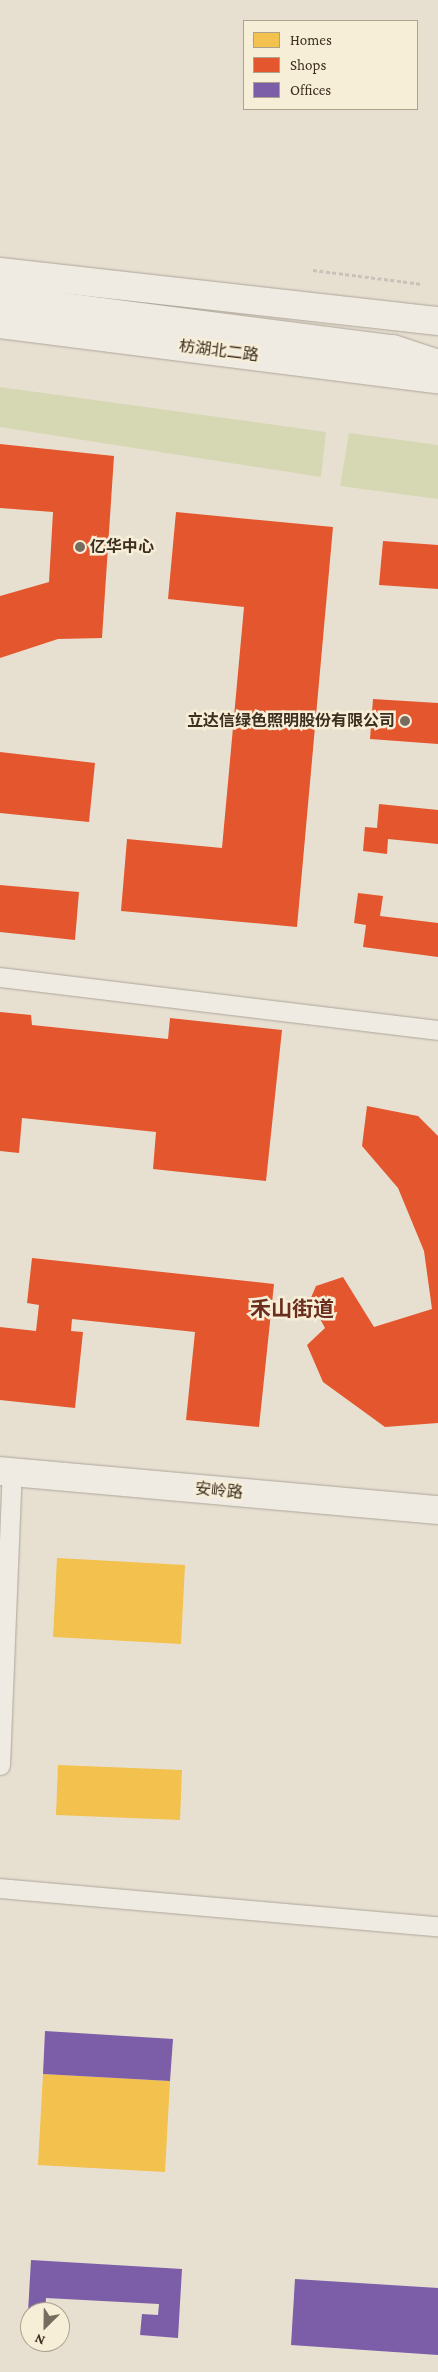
<!DOCTYPE html>
<meta charset="utf-8">
<style>
body{margin:0}
#map{position:relative;width:438px;height:2372px;overflow:hidden;background:#e7e0d1;font-family:"Crimson Pro","Noto Sans SC",serif}
div>[style]{position:absolute}
.green>*{inset:0;background:#d6d7b3}
.homes>*{inset:0;background:#f2c14e}
.shops>*{inset:0;background:#e4572e}
.offices>*{inset:0;background:#7b5ea7}
.path>*{height:3px;margin-top:-1.5px;transform-origin:0;background:repeating-linear-gradient(90deg,#c8c2b9 0 4px,transparent 0 6.5px)}
.roads{filter:drop-shadow(0 0 1px #ada599) drop-shadow(0 0 1px #ada599)}
.minor>*{height:19px;margin:-9.5px;padding:0 9.5px;transform-origin:9.5px;border-radius:9.5px;background:#efebe3}
.secondary>*{height:28px;margin:-14px;padding:0 14px;transform-origin:14px;border-radius:14px;background:#efebe3}
.dots>*{width:14px;height:14px;translate:-50% -50%;box-sizing:border-box;border:2px solid #f7eed8;border-radius:50%}
span{translate:-50% -50%;white-space:nowrap;text-align:center;line-height:1.15;-webkit-text-stroke:5px #f7eed8;paint-order:stroke}
.street-label{font-size:16px;color:#3d2e20}
.poi-label{font-size:16px;color:#3d2e20;font-weight:700}
.left{translate:0 -50%;text-align:left}
.right{translate:-100% -50%;text-align:right}
.district-label{font-size:21px;color:#6b2e1e;font-weight:700}
.legend{position:absolute;left:243px;top:20px;width:175px;height:90px;box-sizing:border-box;background:#f7eed8;border:1px solid #ada18e;margin:0;padding:6px 9px;list-style:none;font-size:15px;color:#3d2e20}
.legend li{display:flex;align-items:center;gap:10px;height:25px}
.legend b{width:25px;border:1px solid #ada18e}
.north{position:absolute;left:20px;top:2302px;width:50px;height:50px;box-sizing:border-box;background:#f7eed8;border:1px solid #ada18e;border-radius:50%;rotate:203deg;font-size:14px;font-weight:700;line-height:20px;text-align:center;color:#3d2e20}
.north::after{content:'';display:block;margin:auto;width:18px;height:22px;background:#786c5e;clip-path:polygon(50% 0,100% 100%,50% 72%,0 100%)}
</style>
<div id="map">
<div class="green">
<div style="clip-path:polygon(0 387px,326px 432px,321px 477px,0 427px)"></div>
<div style="clip-path:polygon(349px 433px,438px 445px,438px 499px,340px 486px)"></div>
</div>
<div class="homes">
<div style="clip-path:polygon(57px 1558px,185px 1565px,181px 1644px,53px 1637px)"></div>
<div style="clip-path:polygon(58px 1765px,182px 1770px,180px 1820px,56px 1815px)"></div>
<div style="clip-path:polygon(43px 2074px,170px 2081px,165px 2172px,38px 2165px)"></div>
</div>
<div class="shops">
<div style="clip-path:polygon(0 444px,114px 456px,102px 638px,58px 639px,0 658px,0 596px,49px 582px,53px 512px,0 508px)"></div>
<div style="clip-path:polygon(176px 512px,333px 527px,297px 927px,121px 911px,127px 839px,222px 848px,244px 607px,168px 599px)"></div>
<div style="clip-path:polygon(383px 541px,438px 545px,438px 589px,379px 585px)"></div>
<div style="clip-path:polygon(373px 699px,438px 703px,438px 744px,370px 739px)"></div>
<div style="clip-path:polygon(0 752px,95px 763px,89px 822px,0 813px)"></div>
<div style="clip-path:polygon(379px 804px,438px 810px,438px 844px,388px 839px,387px 854px,363px 851px,365px 827px,377px 828px)"></div>
<div style="clip-path:polygon(0 885px,79px 892px,75px 940px,0 932px)"></div>
<div style="clip-path:polygon(358px 893px,383px 896px,380px 916px,438px 923px,438px 957px,363px 947px,366px 925px,354px 923px)"></div>
<div style="clip-path:polygon(0 1012px,31px 1015px,32px 1025px,168px 1039px,170px 1018px,282px 1030px,266px 1181px,153px 1169px,156px 1132px,22px 1118px,19px 1153px,0 1151px)"></div>
<div style="clip-path:polygon(367px 1106px,418px 1116px,438px 1136px,438px 1423px,385px 1427px,323px 1382px,307px 1345px,325px 1328px,310px 1300px,316px 1286px,343px 1277px,374px 1327px,432px 1309px,424px 1251px,398px 1188px,362px 1146px)"></div>
<div style="clip-path:polygon(32px 1258px,274px 1284px,259px 1427px,186px 1420px,195px 1332px,72px 1319px,71px 1331px,83px 1332px,75px 1408px,0 1400px,0 1327px,36px 1331px,39px 1305px,27px 1303px)"></div>
</div>
<div class="offices">
<div style="clip-path:polygon(45px 2031px,173px 2039px,170px 2081px,43px 2074px)"></div>
<div style="clip-path:polygon(31px 2260px,182px 2269px,178px 2338px,140px 2335px,142px 2314px,158px 2315px,159px 2304px,46px 2298px,45px 2312px,30px 2312px,30px 2330px,27px 2330px)"></div>
<div style="clip-path:polygon(295px 2279px,438px 2288px,438px 2355px,291px 2345px)"></div>
</div>
<div class="path">
<div style="left:313px;top:270px;width:110px;rotate:7.3deg"></div>
</div>
<div class="roads">
<div class="minor">
<div style="left:0;top:977px;width:441px;rotate:6.9deg"></div>
<div style="left:0;top:1765px;width:293px;rotate:-87.7deg"></div>
<div style="left:0;top:1888px;width:440px;rotate:5deg"></div>
</div>
<div class="secondary">
<div style="left:0;top:272px;width:441px;rotate:6.4deg"></div>
<div style="left:0;top:299px;width:396px;rotate:7.3deg"></div>
<div style="left:393px;top:349px;width:47px;rotate:18.4deg"></div>
<div style="left:0;top:324px;width:441px;rotate:7.2deg"></div>
<div style="left:0;top:1471px;width:440px;rotate:5.1deg"></div>
</div>
</div>
<div class="dots">
<div style="left:80px;top:547px;background:#786c5e"></div>
<div style="left:405px;top:721px;background:#786c5e"></div>
</div>
<div class="street-label">
<span style="left:219px;top:351px;rotate:7deg">枋湖北二路</span>
<span style="left:219px;top:1491px;rotate:5deg">安岭路</span>
</div>
<div class="poi-label">
<span class="left" style="left:90px;top:547px">亿华中心</span>
<span class="right" style="left:395px;top:721px">立达信绿色照明股份有限公司</span>
</div>
<div class="district-label">
<span style="left:292px;top:1309px">禾山街道</span>
</div>
<ul class="legend">
<li><b style="height:14px;background:#f2c14e"></b>Homes</li>
<li><b style="height:14px;background:#e4572e"></b>Shops</li>
<li><b style="height:14px;background:#7b5ea7"></b>Offices</li>
</ul>
<div class="north">N</div>
</div>
